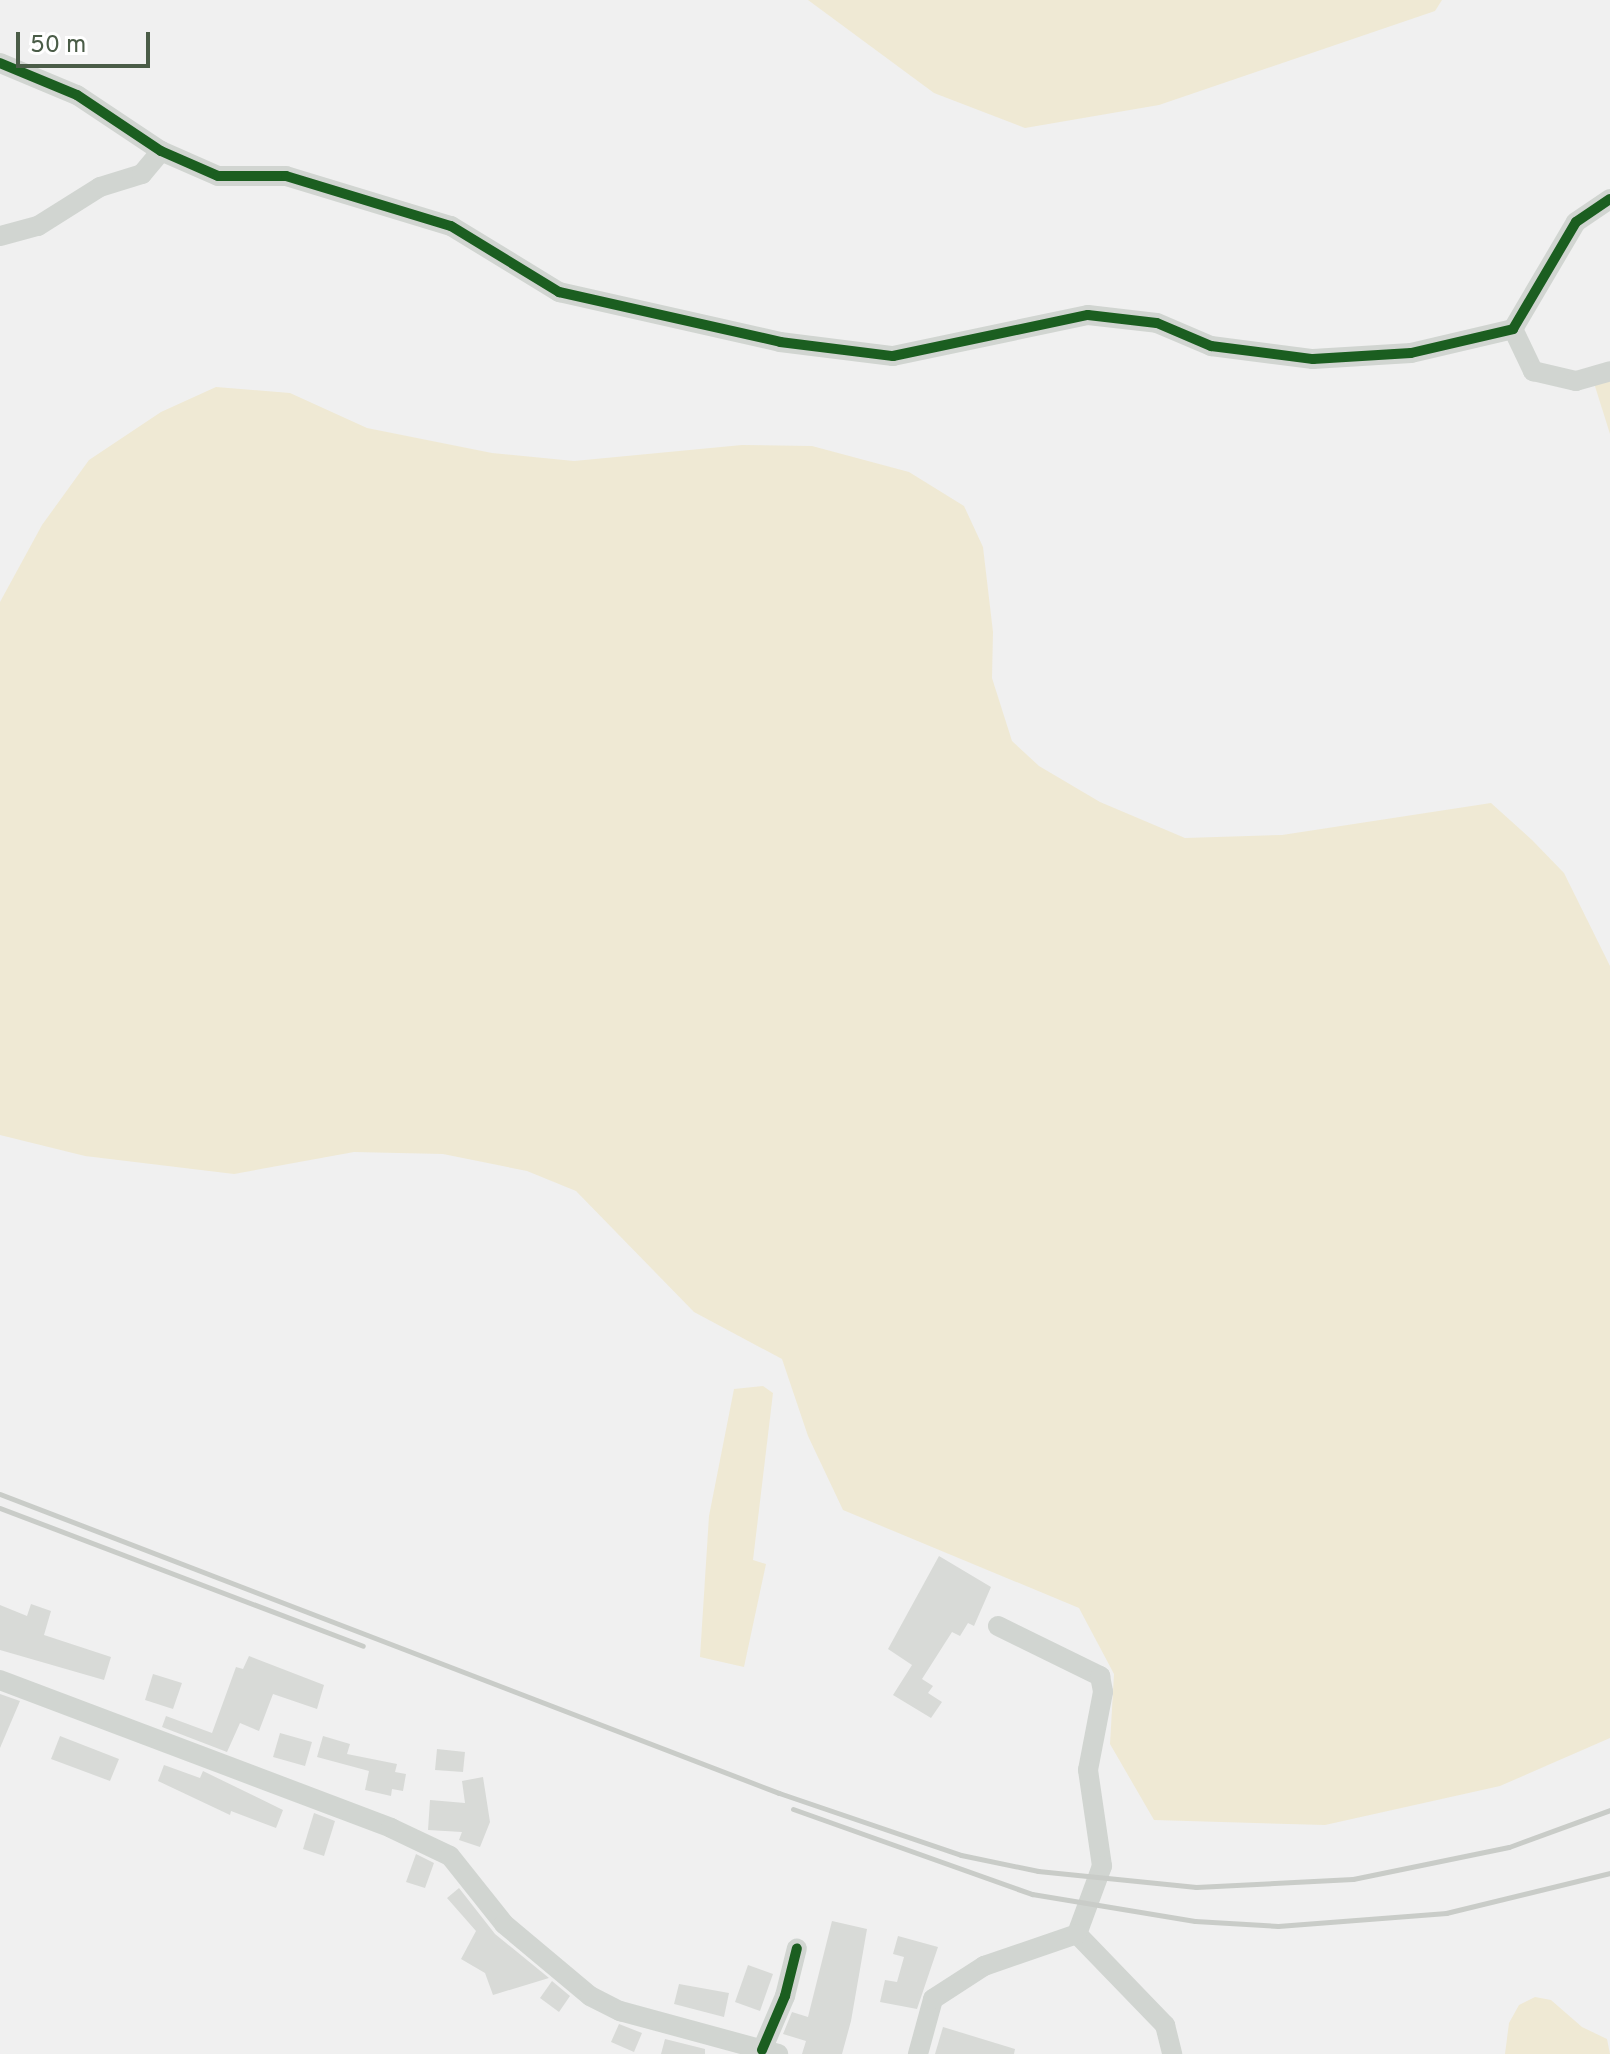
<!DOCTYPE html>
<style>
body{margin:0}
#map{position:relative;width:1610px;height:2054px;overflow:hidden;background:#f0f0f0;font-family:Overpass,sans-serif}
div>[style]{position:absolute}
.green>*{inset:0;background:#efe9d4}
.building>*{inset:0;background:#d8dad7}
.minor>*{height:20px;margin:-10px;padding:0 10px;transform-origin:10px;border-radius:10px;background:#d1d5d1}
.rail>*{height:5px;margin:-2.5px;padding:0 2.5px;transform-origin:2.5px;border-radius:2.5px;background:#c9ccc8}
.cycleway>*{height:10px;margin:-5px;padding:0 5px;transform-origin:5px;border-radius:5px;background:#1b5e20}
span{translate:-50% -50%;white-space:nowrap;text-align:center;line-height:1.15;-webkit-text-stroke:6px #fff;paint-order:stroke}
.scale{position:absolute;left:16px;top:32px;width:134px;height:36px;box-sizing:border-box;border:4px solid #4a5c47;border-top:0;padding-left:10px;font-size:24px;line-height:28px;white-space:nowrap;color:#4a5c47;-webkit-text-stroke:6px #fff;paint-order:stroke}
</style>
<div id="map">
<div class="green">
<div style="clip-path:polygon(808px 0,1442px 0,1435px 11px,1159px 105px,1025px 128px,934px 93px)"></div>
<div style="clip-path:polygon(1610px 362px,1610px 434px,1594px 383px)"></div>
<div style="clip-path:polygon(216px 387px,290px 393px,367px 428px,492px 453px,574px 461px,742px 445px,812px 446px,909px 472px,964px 506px,983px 547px,993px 632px,992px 678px,1012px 741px,1039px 766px,1100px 802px,1185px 838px,1282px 835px,1491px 803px,1532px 840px,1564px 873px,1610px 966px,1610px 1738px,1500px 1786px,1325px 1825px,1154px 1820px,1110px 1744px,1114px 1674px,1079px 1608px,843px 1510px,808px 1436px,782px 1359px,694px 1312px,576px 1191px,527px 1171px,443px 1154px,354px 1152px,234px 1174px,85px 1156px,0 1135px,0 602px,42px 525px,89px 460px,161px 412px)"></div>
<div style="clip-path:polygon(763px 1386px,773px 1393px,753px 1560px,766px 1564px,744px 1667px,700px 1657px,709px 1516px,734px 1389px)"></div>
<div style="clip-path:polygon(1535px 1997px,1551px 2000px,1582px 2027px,1607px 2039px,1610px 2054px,1505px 2054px,1509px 2023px,1519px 2005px)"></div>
</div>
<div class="building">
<div style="clip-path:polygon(939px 1556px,991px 1587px,974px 1626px,968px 1623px,960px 1636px,952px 1632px,922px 1679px,933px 1686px,928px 1693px,942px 1702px,931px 1718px,893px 1695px,912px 1665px,888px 1649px)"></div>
<div style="clip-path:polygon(31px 1604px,51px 1611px,44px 1635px,111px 1657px,104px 1680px,0 1650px,0 1605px,27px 1616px)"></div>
<div style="clip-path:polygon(249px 1656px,324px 1685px,317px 1709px,273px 1694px,259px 1731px,240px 1723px,227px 1752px,162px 1727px,166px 1716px,212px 1733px,236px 1667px,243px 1669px)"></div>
<div style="clip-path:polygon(153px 1674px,182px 1683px,173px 1709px,145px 1700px)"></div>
<div style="clip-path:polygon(0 1694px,20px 1701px,0 1748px)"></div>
<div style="clip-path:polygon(280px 1733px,312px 1742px,305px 1766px,273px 1757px)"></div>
<div style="clip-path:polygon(60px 1736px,119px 1759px,110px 1781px,51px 1759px)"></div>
<div style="clip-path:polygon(323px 1736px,350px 1744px,347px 1754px,397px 1764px,395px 1772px,406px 1774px,403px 1791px,392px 1789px,391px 1796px,365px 1790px,369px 1771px,317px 1757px)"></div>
<div style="clip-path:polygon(437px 1749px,465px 1752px,463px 1772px,435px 1770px)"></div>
<div style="clip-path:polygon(164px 1765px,200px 1778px,203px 1771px,283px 1810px,276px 1828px,231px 1811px,230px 1815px,158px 1781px)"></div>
<div style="clip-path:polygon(483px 1777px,490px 1822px,480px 1847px,459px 1840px,462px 1832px,428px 1830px,430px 1800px,465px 1803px,462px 1781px)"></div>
<div style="clip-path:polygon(314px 1813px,335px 1821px,324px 1856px,303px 1849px)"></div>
<div style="clip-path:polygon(416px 1854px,434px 1863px,425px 1888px,406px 1882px)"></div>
<div style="clip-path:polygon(459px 1888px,495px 1934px,549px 1978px,493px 1995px,485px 1973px,461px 1959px,476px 1931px,447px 1898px)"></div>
<div style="clip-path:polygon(832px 1921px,867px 1929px,851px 2021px,842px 2054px,802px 2054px,806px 2041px,783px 2034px,792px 2012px,808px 2017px)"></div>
<div style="clip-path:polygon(898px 1936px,938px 1947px,917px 2009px,880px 2002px,885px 1980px,897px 1982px,904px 1957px,893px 1954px)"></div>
<div style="clip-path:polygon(748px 1965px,773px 1974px,760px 2011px,735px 2002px)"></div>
<div style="clip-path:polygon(552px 1981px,570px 1996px,559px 2012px,540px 1998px)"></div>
<div style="clip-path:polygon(679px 1984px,729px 1993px,724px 2017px,674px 2004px)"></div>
<div style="clip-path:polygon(619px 2024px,642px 2033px,634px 2052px,611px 2042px)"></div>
<div style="clip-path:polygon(943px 2027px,1015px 2049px,1014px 2054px,935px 2054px)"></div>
<div style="clip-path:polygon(665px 2039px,705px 2049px,705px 2054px,661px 2054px)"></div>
</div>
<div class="minor">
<div style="left:0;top:63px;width:83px;rotate:22.6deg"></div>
<div style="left:77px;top:95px;width:101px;rotate:33.7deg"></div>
<div style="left:161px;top:151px;width:62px;rotate:23.7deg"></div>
<div style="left:218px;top:176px;width:68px"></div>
<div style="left:286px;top:176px;width:172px;rotate:16.9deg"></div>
<div style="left:451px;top:226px;width:127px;rotate:31.4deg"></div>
<div style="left:559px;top:292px;width:227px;rotate:12.7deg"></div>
<div style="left:780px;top:342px;width:114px;rotate:7.1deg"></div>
<div style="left:893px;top:356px;width:199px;rotate:-11.9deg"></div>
<div style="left:1088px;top:315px;width:69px;rotate:6.6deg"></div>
<div style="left:1157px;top:323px;width:59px;rotate:23.1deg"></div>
<div style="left:1211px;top:346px;width:103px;rotate:7.3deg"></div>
<div style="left:1313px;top:359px;width:98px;rotate:-3.5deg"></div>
<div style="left:1411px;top:353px;width:105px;rotate:-13.2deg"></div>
<div style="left:1513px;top:329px;width:124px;rotate:-59.5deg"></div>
<div style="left:1576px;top:222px;width:41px;rotate:-34.1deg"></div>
<div style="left:0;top:236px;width:39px;rotate:-15deg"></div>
<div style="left:38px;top:226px;width:73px;rotate:-32.2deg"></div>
<div style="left:100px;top:187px;width:44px;rotate:-17.2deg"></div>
<div style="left:142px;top:174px;width:30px;rotate:-50deg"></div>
<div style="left:1513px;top:329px;width:47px;rotate:64.5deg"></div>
<div style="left:1533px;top:371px;width:44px;rotate:13.1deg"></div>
<div style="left:1576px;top:381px;width:35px;rotate:-16deg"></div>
<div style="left:998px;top:1626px;width:114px;rotate:26.1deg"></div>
<div style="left:1100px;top:1676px;width:16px;rotate:79deg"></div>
<div style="left:1103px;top:1692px;width:79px;rotate:100.9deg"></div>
<div style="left:1088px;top:1770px;width:97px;rotate:81.7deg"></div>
<div style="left:1102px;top:1866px;width:72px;rotate:110.2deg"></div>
<div style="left:0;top:1680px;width:418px;rotate:20.7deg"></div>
<div style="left:391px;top:1828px;width:65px;rotate:25.4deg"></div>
<div style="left:450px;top:1856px;width:87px;rotate:51.5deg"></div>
<div style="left:504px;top:1924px;width:112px;rotate:39.9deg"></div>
<div style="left:590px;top:1996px;width:34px;rotate:27deg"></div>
<div style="left:620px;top:2011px;width:164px;rotate:15.2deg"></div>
<div style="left:1077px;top:1934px;width:127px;rotate:46deg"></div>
<div style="left:1165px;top:2025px;width:30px;rotate:76deg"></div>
<div style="left:762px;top:2050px;width:59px;rotate:-66.9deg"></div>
<div style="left:785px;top:1996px;width:49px;rotate:-76deg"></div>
<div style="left:918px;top:2054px;width:57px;rotate:-74.7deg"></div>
<div style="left:933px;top:1999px;width:61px;rotate:-32.9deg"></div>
<div style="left:984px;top:1966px;width:98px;rotate:-19deg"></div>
</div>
<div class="rail">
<div style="left:0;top:1494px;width:834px;rotate:21deg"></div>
<div style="left:779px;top:1793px;width:192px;rotate:18.8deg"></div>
<div style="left:961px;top:1855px;width:79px;rotate:11.7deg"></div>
<div style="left:1038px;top:1871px;width:159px;rotate:5.8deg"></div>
<div style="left:1196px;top:1887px;width:157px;rotate:-2.9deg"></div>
<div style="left:1353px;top:1879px;width:159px;rotate:-11.6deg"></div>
<div style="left:1509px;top:1847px;width:108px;rotate:-20.1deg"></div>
<div style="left:0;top:1508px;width:388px;rotate:20.8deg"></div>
<div style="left:793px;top:1809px;width:254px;rotate:19.6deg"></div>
<div style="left:1032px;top:1894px;width:165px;rotate:9.4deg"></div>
<div style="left:1195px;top:1921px;width:83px;rotate:3.4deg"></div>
<div style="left:1278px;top:1926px;width:169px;rotate:-4.4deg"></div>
<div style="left:1446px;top:1913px;width:169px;rotate:-13.7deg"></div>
</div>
<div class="cycleway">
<div style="left:0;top:63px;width:83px;rotate:22.6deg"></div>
<div style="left:77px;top:95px;width:101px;rotate:33.7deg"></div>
<div style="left:161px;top:151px;width:62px;rotate:23.7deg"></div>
<div style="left:218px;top:176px;width:68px"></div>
<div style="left:286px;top:176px;width:172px;rotate:16.9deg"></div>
<div style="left:451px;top:226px;width:127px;rotate:31.4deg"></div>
<div style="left:559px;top:292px;width:227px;rotate:12.7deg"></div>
<div style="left:780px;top:342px;width:114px;rotate:7.1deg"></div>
<div style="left:893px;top:356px;width:199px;rotate:-11.9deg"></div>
<div style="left:1088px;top:315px;width:69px;rotate:6.6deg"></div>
<div style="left:1157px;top:323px;width:59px;rotate:23.1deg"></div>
<div style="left:1211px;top:346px;width:103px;rotate:7.3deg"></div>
<div style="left:1313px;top:359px;width:98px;rotate:-3.5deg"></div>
<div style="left:1411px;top:353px;width:105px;rotate:-13.2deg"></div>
<div style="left:1513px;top:329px;width:124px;rotate:-59.5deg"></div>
<div style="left:1576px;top:222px;width:41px;rotate:-34.1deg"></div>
<div style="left:762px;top:2050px;width:59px;rotate:-66.9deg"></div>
<div style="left:785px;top:1996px;width:49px;rotate:-76deg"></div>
</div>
<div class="scale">50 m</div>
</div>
